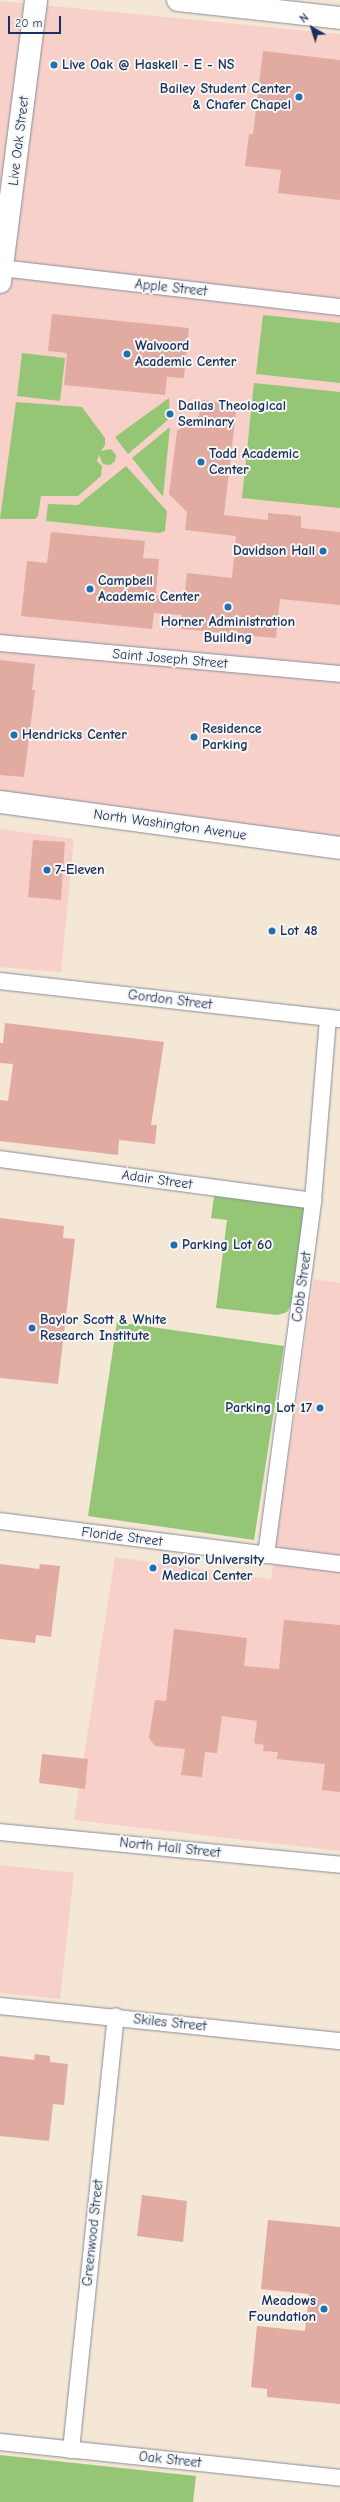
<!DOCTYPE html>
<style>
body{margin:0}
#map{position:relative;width:340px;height:2502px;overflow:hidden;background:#f4e7d5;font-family:"Comic Neue",sans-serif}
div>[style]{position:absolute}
.built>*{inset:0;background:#f7d0c9}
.green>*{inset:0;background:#95c676}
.building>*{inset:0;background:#e1aba2}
.roads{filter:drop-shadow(0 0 1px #888b9a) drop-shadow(0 0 1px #888b9a)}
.street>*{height:16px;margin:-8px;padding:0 8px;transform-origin:8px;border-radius:8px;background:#fff}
.secondary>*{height:22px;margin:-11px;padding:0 11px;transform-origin:11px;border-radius:11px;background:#fff}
.dots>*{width:11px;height:11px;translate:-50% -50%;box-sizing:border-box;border:2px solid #f6f6f2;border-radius:50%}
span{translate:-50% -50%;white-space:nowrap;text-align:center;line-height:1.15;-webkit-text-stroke:4px #f6f6f2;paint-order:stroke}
.poi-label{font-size:14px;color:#1b2f5e;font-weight:700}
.left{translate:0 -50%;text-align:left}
.right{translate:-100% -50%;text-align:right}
.street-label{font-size:14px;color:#1b2f5e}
.north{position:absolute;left:292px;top:8px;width:40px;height:40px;-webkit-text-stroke:3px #f6f6f2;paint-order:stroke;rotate:321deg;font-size:11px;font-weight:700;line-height:16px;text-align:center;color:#1b2f5e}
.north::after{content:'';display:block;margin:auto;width:14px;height:18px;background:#1b2f5e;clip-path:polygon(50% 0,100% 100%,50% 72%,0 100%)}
.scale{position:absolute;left:8px;top:16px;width:53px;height:18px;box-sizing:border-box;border:2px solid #1b2f5e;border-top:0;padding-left:5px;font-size:12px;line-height:14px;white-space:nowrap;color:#1b2f5e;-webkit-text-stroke:3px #f6f6f2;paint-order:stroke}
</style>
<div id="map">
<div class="built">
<div style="clip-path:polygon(0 1px,340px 34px,340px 837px,0 795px)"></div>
<div style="clip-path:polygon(0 829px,74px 839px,61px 972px,0 967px)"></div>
<div style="clip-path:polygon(314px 1279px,340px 1283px,340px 1851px,74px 1820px,115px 1557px,271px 1579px)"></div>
<div style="clip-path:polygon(0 1865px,74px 1873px,60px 1999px,0 1993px)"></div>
</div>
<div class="green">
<div style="clip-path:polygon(263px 315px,340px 323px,340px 383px,256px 374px)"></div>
<div style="clip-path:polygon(22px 353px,65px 358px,60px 401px,17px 396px)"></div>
<div style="clip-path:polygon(254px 383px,340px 392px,340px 508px,242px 498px)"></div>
<div style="clip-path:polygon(169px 398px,170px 418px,128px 454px,115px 437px)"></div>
<div style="clip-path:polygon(16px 402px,82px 407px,105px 438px,105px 445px,101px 451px,111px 449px,116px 455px,115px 461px,110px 465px,103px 464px,99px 455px,97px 461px,102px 466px,101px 476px,78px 496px,41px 496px,38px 516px,35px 519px,0 519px)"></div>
<div style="clip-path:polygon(170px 427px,163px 497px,132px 458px)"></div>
<div style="clip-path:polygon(126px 466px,167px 511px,165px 531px,159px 533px,46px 521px,48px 504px,78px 505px)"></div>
<div style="clip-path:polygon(214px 1196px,304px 1206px,292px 1303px,287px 1312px,278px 1315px,216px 1308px,227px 1220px,211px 1218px)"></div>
<div style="clip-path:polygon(117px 1322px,284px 1346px,254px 1540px,88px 1516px)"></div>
<div style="clip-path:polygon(0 2455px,196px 2476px,193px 2502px,0 2502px)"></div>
</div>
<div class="building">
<div style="clip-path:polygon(263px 51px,340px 60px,340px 200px,278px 193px,281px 170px,245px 166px,249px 134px,253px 134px)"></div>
<div style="clip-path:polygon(52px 314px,189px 328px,184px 378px,167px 377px,165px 395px,64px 385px,67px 353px,48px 351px)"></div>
<div style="clip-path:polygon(201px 400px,237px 404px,224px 515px,268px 520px,268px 513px,301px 516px,301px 528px,340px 532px,340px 605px,280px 599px,276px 638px,181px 629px,182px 615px,154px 613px,152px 629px,21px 616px,27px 561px,47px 563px,51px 532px,145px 541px,143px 558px,159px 559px,156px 595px,184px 598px,187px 573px,232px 578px,236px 536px,185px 530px,187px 512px,169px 494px,177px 431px,199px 416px)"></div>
<div style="clip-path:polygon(0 660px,35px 664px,32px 690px,35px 690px,24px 777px,0 775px)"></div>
<div style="clip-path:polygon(33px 840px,65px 842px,61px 900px,28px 897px)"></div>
<div style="clip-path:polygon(5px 1023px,164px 1042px,151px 1125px,157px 1125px,155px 1144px,119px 1140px,118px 1155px,0 1141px,0 1100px,8px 1101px,13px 1064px,0 1063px,0 1043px,3px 1043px)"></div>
<div style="clip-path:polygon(0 1218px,64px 1226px,63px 1238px,75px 1239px,58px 1384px,0 1378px)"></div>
<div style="clip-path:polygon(0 1564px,39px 1569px,40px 1564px,60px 1566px,51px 1637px,36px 1635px,35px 1643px,0 1639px)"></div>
<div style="clip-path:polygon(284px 1620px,340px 1625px,340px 1792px,322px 1790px,325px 1764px,277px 1759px,278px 1752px,263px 1751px,264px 1745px,254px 1743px,257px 1721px,222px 1716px,217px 1753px,205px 1752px,202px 1777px,181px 1775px,185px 1749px,155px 1746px,149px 1738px,155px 1700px,166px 1701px,174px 1629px,247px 1638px,244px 1666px,279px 1669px)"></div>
<div style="clip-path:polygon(42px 1754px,88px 1759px,85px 1789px,39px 1783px)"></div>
<div style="clip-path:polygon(35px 2054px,50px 2056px,50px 2062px,68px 2064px,64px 2105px,53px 2104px,49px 2141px,0 2136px,0 2056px,34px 2060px)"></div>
<div style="clip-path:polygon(142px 2195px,187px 2201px,183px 2242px,137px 2236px)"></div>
<div style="clip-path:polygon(268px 2220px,340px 2227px,340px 2404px,267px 2397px,267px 2389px,251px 2387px,257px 2326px,305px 2331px,309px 2294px,261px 2289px)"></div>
</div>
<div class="roads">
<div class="street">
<div style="left:2px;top:268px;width:340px;rotate:6.6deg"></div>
<div style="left:0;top:643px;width:341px;rotate:5.2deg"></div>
<div style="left:0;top:981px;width:342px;rotate:6.4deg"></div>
<div style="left:0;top:1159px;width:316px;rotate:7.6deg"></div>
<div style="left:0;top:1521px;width:343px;rotate:7.2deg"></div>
<div style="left:266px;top:1555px;width:357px;rotate:-82.4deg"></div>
<div style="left:313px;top:1201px;width:184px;rotate:-85.3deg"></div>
<div style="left:0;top:1832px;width:342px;rotate:5.5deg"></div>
<div style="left:0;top:2006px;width:342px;rotate:5.9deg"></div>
<div style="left:0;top:2442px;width:342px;rotate:6deg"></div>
<div style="left:71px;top:2450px;width:436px;rotate:-84.1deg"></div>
</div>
<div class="secondary">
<div style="left:178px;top:0;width:163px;rotate:6.3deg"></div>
<div style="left:0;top:282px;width:284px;rotate:-82.7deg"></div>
<div style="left:0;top:802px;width:343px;rotate:7.7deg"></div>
</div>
</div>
<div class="dots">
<div style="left:54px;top:65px;background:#1f6fb2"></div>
<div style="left:299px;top:97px;background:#1f6fb2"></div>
<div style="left:127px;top:354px;background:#1f6fb2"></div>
<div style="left:170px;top:414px;background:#1f6fb2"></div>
<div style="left:201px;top:462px;background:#1f6fb2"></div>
<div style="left:323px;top:551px;background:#1f6fb2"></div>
<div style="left:90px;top:589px;background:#1f6fb2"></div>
<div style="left:228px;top:607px;background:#1f6fb2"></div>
<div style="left:14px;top:735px;background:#1f6fb2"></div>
<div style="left:194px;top:737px;background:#1f6fb2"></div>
<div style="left:47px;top:870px;background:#1f6fb2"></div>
<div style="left:272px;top:931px;background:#1f6fb2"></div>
<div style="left:174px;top:1245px;background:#1f6fb2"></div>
<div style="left:32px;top:1328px;background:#1f6fb2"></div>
<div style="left:320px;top:1408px;background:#1f6fb2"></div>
<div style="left:153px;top:1568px;background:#1f6fb2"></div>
<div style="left:324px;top:2309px;background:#1f6fb2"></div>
</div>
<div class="poi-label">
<span class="left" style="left:62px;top:65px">Live Oak @ Haskell - E - NS</span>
<span class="right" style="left:291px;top:97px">Bailey Student Center<br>&amp; Chafer Chapel</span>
<span class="left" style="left:135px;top:354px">Walvoord<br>Academic Center</span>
<span class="left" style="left:178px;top:414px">Dallas Theological<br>Seminary</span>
<span class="left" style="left:209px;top:462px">Todd Academic<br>Center</span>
<span class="right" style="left:315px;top:551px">Davidson Hall</span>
<span class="left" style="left:98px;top:589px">Campbell<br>Academic Center</span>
<span style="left:228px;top:630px">Horner Administration<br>Building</span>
<span class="left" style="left:202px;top:737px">Residence<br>Parking</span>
<span class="left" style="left:22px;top:735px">Hendricks Center</span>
<span class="left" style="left:55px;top:870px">7-Eleven</span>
<span class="left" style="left:280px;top:931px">Lot 48</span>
<span class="left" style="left:182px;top:1245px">Parking Lot 60</span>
<span class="left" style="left:40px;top:1328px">Baylor Scott &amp; White<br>Research Institute</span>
<span class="right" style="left:312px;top:1408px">Parking Lot 17</span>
<span class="left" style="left:162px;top:1568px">Baylor University<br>Medical Center</span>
<span class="right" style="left:316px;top:2309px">Meadows<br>Foundation</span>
</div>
<div class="street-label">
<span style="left:19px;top:141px;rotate:-83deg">Live Oak Street</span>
<span style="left:171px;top:288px;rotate:6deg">Apple Street</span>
<span style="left:170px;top:659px;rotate:5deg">Saint Joseph Street</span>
<span style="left:170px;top:825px;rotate:8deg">North Washington Avenue</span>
<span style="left:170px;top:1000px;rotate:7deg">Gordon Street</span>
<span style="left:157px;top:1180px;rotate:8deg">Adair Street</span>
<span style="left:302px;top:1287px;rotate:-82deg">Cobb Street</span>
<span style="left:122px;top:1537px;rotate:7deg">Floride Street</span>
<span style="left:170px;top:1848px;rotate:6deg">North Hall Street</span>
<span style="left:170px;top:2023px;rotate:6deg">Skiles Street</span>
<span style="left:93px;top:2233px;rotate:-84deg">Greenwood Street</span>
<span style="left:170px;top:2460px;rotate:6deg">Oak Street</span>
</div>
<div class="north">N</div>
<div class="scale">20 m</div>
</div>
